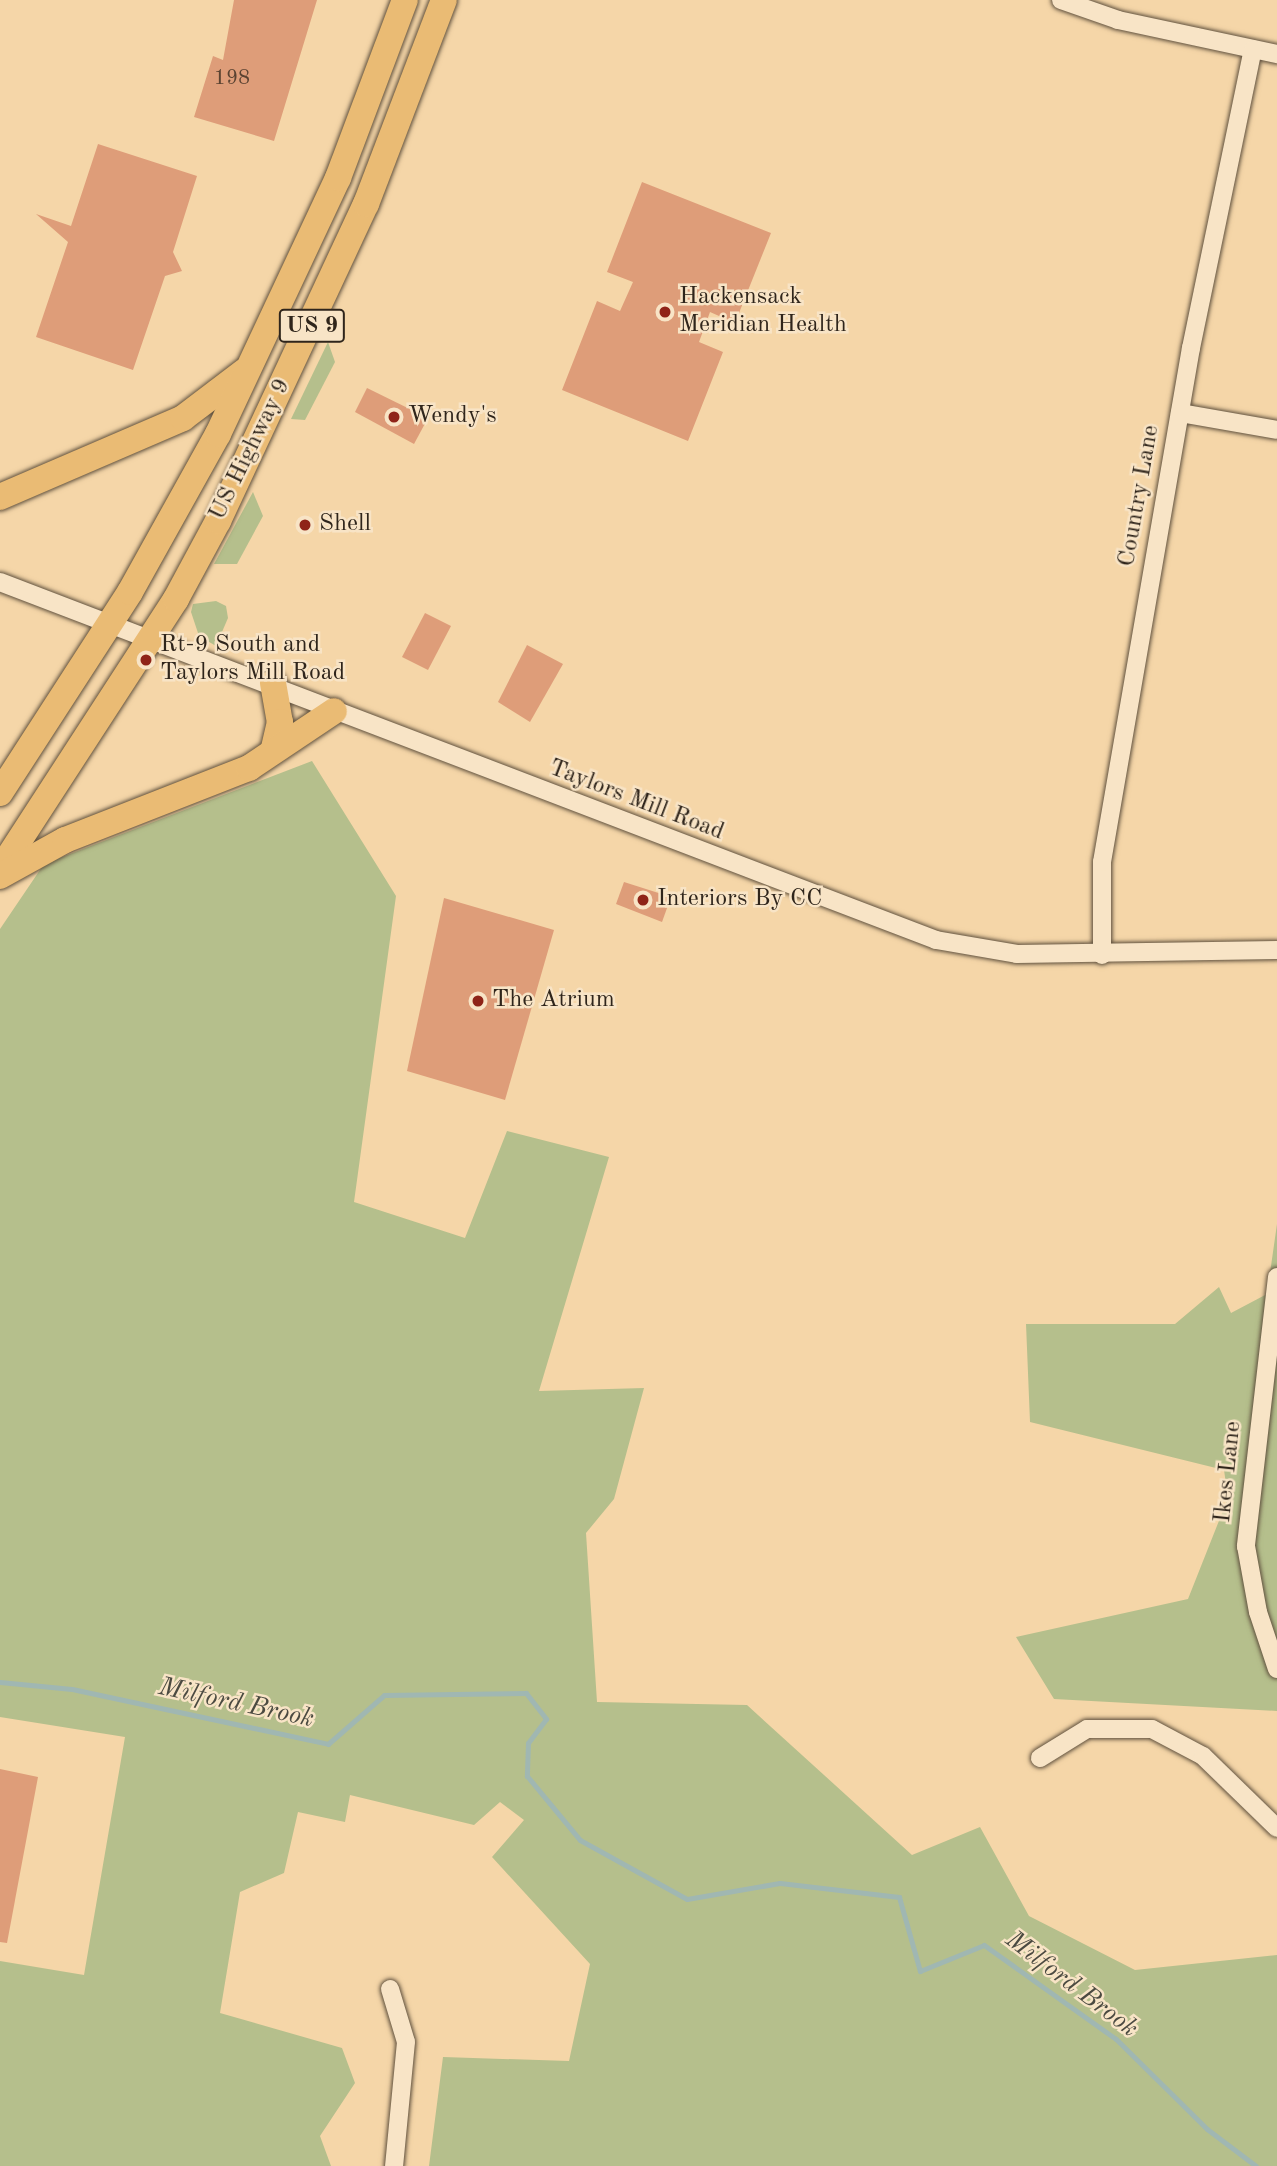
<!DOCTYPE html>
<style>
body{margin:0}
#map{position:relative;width:1277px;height:2166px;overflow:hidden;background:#f5d6a8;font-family:"Old Standard TT",serif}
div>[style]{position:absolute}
.green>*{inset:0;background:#b5bf8c}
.stream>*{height:5px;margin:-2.5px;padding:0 2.5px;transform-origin:2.5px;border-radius:2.5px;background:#a0b7b2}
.building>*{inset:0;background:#de9d79}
.roads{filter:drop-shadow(0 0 2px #60513e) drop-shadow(0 0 2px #60513e)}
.minor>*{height:18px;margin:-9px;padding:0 9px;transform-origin:9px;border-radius:9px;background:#f8e4c6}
.highway>*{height:26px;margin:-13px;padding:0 13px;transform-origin:13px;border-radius:13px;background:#eabb74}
.dots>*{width:19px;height:19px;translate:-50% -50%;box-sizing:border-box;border:4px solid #f8e4c6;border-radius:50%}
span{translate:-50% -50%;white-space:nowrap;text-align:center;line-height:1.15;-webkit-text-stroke:5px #f8e4c6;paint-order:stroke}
.number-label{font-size:21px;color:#5b4332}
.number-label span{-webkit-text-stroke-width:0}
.shield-label span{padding:2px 5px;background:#f8e4c6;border:2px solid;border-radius:5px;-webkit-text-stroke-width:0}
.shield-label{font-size:23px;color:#2f251b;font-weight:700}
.poi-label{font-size:24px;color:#2f251b}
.left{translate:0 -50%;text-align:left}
.street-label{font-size:24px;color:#2f251b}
.water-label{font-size:26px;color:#4b4a41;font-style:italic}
</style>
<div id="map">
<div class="green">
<div style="clip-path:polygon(328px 342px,335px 362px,305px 420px,291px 419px)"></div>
<div style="clip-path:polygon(253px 492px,263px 516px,237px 564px,214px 564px)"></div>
<div style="clip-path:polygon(216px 601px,226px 606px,228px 618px,216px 646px,199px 636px,191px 612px,193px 604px)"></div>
<div style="clip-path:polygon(312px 761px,396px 896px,354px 1202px,465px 1238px,507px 1131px,609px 1157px,539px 1391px,644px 1388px,614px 1499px,586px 1533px,597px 1702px,747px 1705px,912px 1855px,980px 1827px,1029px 1916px,1135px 1970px,1277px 1955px,1277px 2166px,429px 2166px,443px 2057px,569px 2061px,590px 1964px,492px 1857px,524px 1820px,500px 1802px,474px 1825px,350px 1795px,345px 1822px,298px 1812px,284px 1873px,240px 1892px,220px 2013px,342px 2048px,355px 2083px,320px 2136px,331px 2166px,0 2166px,0 1961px,84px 1975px,125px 1737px,0 1717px,0 929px,44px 864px)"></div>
<div style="clip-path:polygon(1277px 1224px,1277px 1711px,1054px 1699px,1016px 1637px,1188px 1599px,1228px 1498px,1224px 1470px,1030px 1422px,1026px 1324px,1175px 1324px,1219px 1287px,1231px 1313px,1267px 1294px)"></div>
</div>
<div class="stream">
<div style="left:0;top:1682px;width:72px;rotate:5.6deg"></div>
<div style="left:72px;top:1689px;width:262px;rotate:12.1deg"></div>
<div style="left:328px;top:1744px;width:74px;rotate:-41.2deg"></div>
<div style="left:384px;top:1695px;width:142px;rotate:-0.8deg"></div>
<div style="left:526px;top:1693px;width:33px;rotate:52deg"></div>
<div style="left:546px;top:1719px;width:30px;rotate:127deg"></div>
<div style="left:528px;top:1743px;width:33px;rotate:92deg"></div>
<div style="left:527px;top:1776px;width:83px;rotate:50.4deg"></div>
<div style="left:580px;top:1840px;width:122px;rotate:28.9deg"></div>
<div style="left:687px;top:1899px;width:94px;rotate:-9.8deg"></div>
<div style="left:780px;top:1883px;width:120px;rotate:6.7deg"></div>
<div style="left:899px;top:1897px;width:77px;rotate:74.2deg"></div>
<div style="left:920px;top:1971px;width:69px;rotate:-22.1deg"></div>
<div style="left:984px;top:1945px;width:162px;rotate:35.5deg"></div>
<div style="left:1116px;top:2039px;width:128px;rotate:44.7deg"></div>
<div style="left:1207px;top:2129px;width:61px;rotate:37.1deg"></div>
</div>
<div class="building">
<div style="clip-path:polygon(234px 0,317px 0,274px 141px,194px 117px,213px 56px,223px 60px)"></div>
<div style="clip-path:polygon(98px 144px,197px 176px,173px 252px,182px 271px,165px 276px,133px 370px,36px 337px,68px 242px,36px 214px,71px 226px)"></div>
<div style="clip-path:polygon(642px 182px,771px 233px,735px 323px,710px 312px,699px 342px,723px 352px,688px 441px,562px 390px,597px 301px,620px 311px,633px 282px,607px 272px)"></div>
<div style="clip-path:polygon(367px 388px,428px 418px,414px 444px,355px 412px)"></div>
<div style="clip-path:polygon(425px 613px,451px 626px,428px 670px,402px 657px)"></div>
<div style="clip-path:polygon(527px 645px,563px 664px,530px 722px,498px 702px)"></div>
<div style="clip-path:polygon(624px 882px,671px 897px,662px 922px,616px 904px)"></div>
<div style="clip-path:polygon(444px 898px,554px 930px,505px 1100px,407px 1071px)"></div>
<div style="clip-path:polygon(0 1769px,38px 1777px,7px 1943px,0 1942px)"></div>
</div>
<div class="roads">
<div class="minor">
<div style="left:1061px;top:0;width:60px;rotate:19.3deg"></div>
<div style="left:1118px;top:20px;width:163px;rotate:12.1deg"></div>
<div style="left:1180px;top:413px;width:98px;rotate:9.9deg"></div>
<div style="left:0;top:582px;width:1002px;rotate:20.93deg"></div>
<div style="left:936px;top:940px;width:82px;rotate:9.8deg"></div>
<div style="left:1017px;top:954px;width:260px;rotate:-0.9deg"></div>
<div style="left:1102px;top:955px;width:93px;rotate:-90deg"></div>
<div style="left:1102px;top:862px;width:522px;rotate:-80.18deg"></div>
<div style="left:1191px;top:348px;width:305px;rotate:-78.3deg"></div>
<div style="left:1277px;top:1277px;width:271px;rotate:96.6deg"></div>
<div style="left:1246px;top:1546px;width:67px;rotate:79.7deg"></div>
<div style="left:1258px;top:1612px;width:60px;rotate:71.6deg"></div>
<div style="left:1040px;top:1758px;width:55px;rotate:-31.7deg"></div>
<div style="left:1087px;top:1729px;width:65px"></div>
<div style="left:1152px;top:1729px;width:58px;rotate:27.9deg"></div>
<div style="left:1203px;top:1756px;width:103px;rotate:44.2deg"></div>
<div style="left:390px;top:1989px;width:55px;rotate:73.2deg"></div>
<div style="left:406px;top:2042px;width:125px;rotate:95.5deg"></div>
</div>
<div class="highway">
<div style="left:0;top:497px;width:199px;rotate:-23.3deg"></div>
<div style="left:183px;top:418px;width:78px;rotate:-37.2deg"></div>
<div style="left:273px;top:683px;width:40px;rotate:80deg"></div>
<div style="left:280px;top:722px;width:28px;rotate:103deg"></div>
<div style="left:0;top:793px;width:239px;rotate:-57.1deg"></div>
<div style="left:130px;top:592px;width:181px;rotate:-60.9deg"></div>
<div style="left:218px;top:434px;width:283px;rotate:-64.9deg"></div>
<div style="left:338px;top:178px;width:190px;rotate:-69.4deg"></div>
<div style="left:0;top:870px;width:323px;rotate:-57deg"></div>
<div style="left:176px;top:599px;width:89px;rotate:-61.7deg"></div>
<div style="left:218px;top:521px;width:350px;rotate:-65deg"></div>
<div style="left:366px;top:204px;width:218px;rotate:-69.1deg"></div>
<div style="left:0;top:876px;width:74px;rotate:-29deg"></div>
<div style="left:65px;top:840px;width:198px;rotate:-21.4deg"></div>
<div style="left:249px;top:768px;width:102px;rotate:-33.8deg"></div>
</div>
</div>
<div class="dots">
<div style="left:665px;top:312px;background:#8f2418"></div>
<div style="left:394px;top:417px;background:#8f2418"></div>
<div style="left:305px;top:525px;background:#8f2418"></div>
<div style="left:146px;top:660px;background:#8f2418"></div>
<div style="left:643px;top:900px;background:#8f2418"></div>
<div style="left:478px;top:1001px;background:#8f2418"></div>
</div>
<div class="number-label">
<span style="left:232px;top:79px">198</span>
</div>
<div class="shield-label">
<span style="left:312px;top:326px">US 9</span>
</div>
<div class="poi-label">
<span class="left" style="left:679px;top:312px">Hackensack<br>Meridian Health</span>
<span class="left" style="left:408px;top:417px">Wendy's</span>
<span class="left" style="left:319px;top:525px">Shell</span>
<span class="left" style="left:160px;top:660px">Rt-9 South and<br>Taylors Mill Road</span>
<span class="left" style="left:657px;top:900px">Interiors By CC</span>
<span class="left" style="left:492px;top:1001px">The Atrium</span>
</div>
<div class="street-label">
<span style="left:251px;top:450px;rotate:-64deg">US Highway 9</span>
<span style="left:1140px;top:496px;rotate:-80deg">Country Lane</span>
<span style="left:636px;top:801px;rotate:21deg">Taylors Mill Road</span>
<span style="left:1229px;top:1472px;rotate:-84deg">Ikes Lane</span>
</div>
<div class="water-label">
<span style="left:236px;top:1704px;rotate:12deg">Milford Brook</span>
<span style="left:1071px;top:1985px;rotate:37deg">Milford Brook</span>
</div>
</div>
